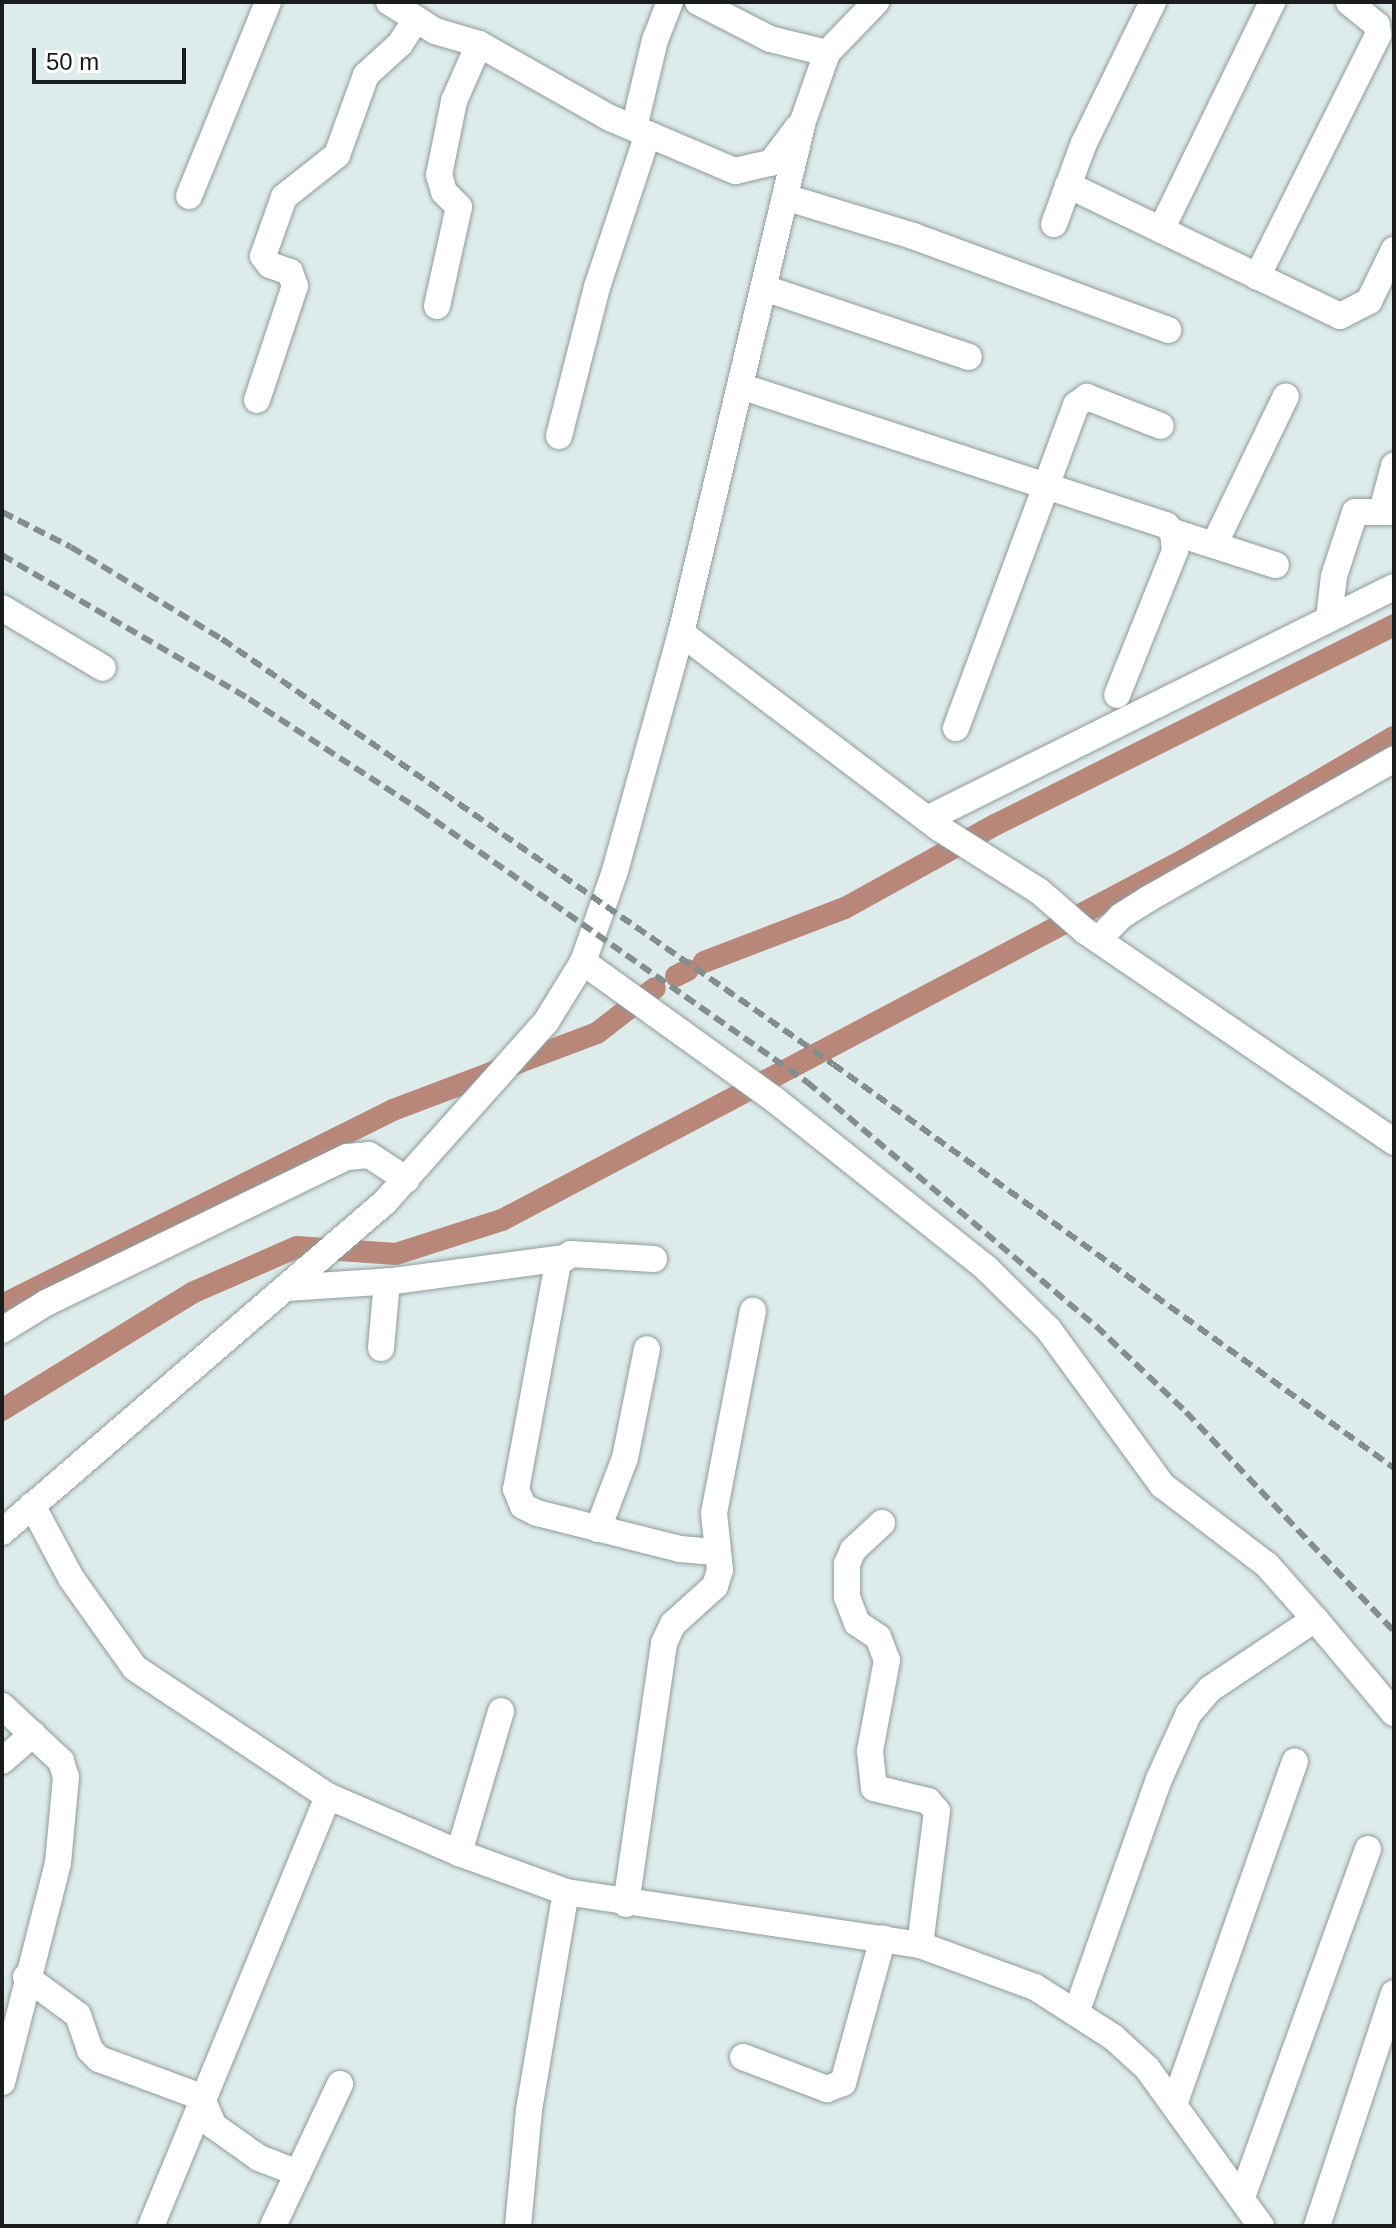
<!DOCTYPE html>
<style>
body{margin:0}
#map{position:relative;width:1396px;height:2228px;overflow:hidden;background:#deebeb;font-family:Helvetica,sans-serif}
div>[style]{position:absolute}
.canal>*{height:22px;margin:-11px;padding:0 11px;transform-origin:11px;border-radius:11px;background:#b98779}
.roads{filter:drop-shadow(0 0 2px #909c9c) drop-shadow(0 0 2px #909c9c)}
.minor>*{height:26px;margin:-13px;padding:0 13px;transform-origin:13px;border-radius:13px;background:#fff}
.rail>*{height:6px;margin-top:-3px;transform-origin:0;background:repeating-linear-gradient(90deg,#848d8d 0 12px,transparent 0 18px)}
span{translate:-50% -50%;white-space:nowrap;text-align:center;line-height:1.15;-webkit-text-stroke:8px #fff;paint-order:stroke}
.frame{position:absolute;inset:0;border:4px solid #191d1d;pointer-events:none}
.scale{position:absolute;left:32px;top:48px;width:154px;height:36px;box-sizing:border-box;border:4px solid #191d1d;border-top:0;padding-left:10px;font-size:24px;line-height:28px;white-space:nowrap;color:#191d1d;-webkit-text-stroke:6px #fff;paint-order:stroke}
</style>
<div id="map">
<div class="canal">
<div style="left:704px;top:962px;width:151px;rotate:-21deg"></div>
<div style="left:845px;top:908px;width:171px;rotate:-29deg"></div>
<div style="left:995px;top:825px;width:446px;rotate:-26.6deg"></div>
<div style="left:676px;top:976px;width:13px;rotate:-27deg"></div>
<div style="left:2px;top:1305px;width:437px;rotate:-26.5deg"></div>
<div style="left:393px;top:1110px;width:218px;rotate:-20.7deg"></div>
<div style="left:597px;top:1033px;width:73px;rotate:-37.8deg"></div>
<div style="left:2px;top:1410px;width:225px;rotate:-31.6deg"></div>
<div style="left:194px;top:1292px;width:112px;rotate:-23.6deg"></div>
<div style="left:297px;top:1247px;width:99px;rotate:4deg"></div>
<div style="left:396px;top:1254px;width:111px;rotate:-17.8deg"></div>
<div style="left:502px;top:1220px;width:771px;rotate:-27.83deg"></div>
<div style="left:1184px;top:860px;width:243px;rotate:-30.4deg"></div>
</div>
<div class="roads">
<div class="minor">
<div style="left:389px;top:2px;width:54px;rotate:32.2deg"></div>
<div style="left:435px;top:31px;width:46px;rotate:16.5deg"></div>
<div style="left:479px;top:44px;width:150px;rotate:29.5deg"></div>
<div style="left:610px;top:118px;width:136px;rotate:23deg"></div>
<div style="left:735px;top:171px;width:37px;rotate:-13deg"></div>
<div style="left:771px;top:163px;width:45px;rotate:-53.1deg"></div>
<div style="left:698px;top:2px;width:81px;rotate:27.2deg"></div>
<div style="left:770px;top:39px;width:59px;rotate:13.8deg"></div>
<div style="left:634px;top:128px;width:90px;rotate:-76.6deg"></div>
<div style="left:655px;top:40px;width:41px;rotate:-68.5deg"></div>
<div style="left:1068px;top:185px;width:302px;rotate:25.7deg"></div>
<div style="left:1340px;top:316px;width:33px;rotate:-27deg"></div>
<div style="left:1369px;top:301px;width:57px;rotate:-63.9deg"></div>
<div style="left:189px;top:196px;width:209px;rotate:-67.8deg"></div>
<div style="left:785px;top:197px;width:134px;rotate:16.9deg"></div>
<div style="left:913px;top:236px;width:272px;rotate:20.2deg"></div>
<div style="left:1054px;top:224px;width:86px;rotate:-69.7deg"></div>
<div style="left:1084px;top:143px;width:157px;rotate:-63.9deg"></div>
<div style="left:1161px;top:230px;width:254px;rotate:-64deg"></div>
<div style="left:1257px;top:277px;width:271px;rotate:-63.4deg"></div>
<div style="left:1378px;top:35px;width:10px;rotate:-96deg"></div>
<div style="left:1377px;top:25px;width:36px;rotate:-141deg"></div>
<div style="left:764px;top:288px;width:216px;rotate:18.6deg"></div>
<div style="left:437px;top:306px;width:101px;rotate:-77.5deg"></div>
<div style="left:459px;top:207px;width:21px;rotate:-135deg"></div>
<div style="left:444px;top:192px;width:18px;rotate:-106deg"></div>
<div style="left:439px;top:175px;width:76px;rotate:-78.5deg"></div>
<div style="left:454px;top:101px;width:62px;rotate:-66.3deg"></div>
<div style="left:740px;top:386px;width:448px;rotate:18.1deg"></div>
<div style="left:1166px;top:525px;width:10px;rotate:45deg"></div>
<div style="left:1173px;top:532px;width:19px;rotate:84deg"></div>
<div style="left:1175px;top:551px;width:155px;rotate:111.9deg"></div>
<div style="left:257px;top:400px;width:120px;rotate:-71.6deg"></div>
<div style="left:295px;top:286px;width:15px;rotate:-110deg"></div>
<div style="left:290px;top:272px;width:21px;rotate:-161deg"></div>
<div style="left:270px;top:265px;width:11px;rotate:-128deg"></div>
<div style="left:263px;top:256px;width:63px;rotate:-70.4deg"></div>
<div style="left:284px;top:197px;width:68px;rotate:-38.4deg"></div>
<div style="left:337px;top:155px;width:85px;rotate:-70.1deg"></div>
<div style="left:366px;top:75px;width:46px;rotate:-42.4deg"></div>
<div style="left:400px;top:44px;width:30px;rotate:-57deg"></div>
<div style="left:559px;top:436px;width:154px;rotate:-75.7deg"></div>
<div style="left:597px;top:287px;width:161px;rotate:-71.6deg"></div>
<div style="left:1382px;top:511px;width:47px;rotate:-75.1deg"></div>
<div style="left:1173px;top:532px;width:108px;rotate:17.8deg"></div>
<div style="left:1214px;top:545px;width:165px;rotate:-64.2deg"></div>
<div style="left:2px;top:608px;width:117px;rotate:30.7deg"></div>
<div style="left:1329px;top:619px;width:43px;rotate:-83.4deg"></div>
<div style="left:1334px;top:576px;width:67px;rotate:-71.8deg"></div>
<div style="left:1355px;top:512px;width:39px"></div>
<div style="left:681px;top:633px;width:323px;rotate:37.1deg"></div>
<div style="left:939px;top:828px;width:118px;rotate:32.2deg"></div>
<div style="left:1039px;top:891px;width:61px;rotate:41deg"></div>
<div style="left:1085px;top:931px;width:374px;rotate:34.3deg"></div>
<div style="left:956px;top:728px;width:345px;rotate:-69.6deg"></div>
<div style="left:1076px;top:405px;width:14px;rotate:-36deg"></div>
<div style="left:1087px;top:397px;width:79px;rotate:21.4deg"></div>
<div style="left:927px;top:819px;width:521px;rotate:-26.42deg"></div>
<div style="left:1098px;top:940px;width:33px;rotate:-46deg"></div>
<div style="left:1121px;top:916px;width:32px;rotate:-32deg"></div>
<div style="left:1148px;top:899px;width:283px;rotate:-29.6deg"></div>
<div style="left:583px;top:962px;width:236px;rotate:35.7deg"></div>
<div style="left:775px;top:1100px;width:270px;rotate:38.5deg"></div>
<div style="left:986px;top:1268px;width:88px;rotate:44.5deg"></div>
<div style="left:1049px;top:1330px;width:192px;rotate:53.9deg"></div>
<div style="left:1162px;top:1485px;width:132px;rotate:37.3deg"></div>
<div style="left:1267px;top:1565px;width:72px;rotate:48.4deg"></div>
<div style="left:1315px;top:1619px;width:126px;rotate:146.3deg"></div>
<div style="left:1210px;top:1689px;width:32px;rotate:131deg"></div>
<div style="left:1189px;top:1713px;width:72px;rotate:114.4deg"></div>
<div style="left:1159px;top:1779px;width:248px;rotate:109.5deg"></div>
<div style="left:654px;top:1259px;width:83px;rotate:-176.6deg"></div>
<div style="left:571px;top:1254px;width:16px;rotate:145deg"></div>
<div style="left:558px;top:1263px;width:230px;rotate:100.5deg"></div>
<div style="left:516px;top:1489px;width:18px;rotate:68deg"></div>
<div style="left:523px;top:1506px;width:16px;rotate:27deg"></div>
<div style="left:537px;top:1513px;width:147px;rotate:14.1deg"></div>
<div style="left:680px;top:1549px;width:38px;rotate:5deg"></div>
<div style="left:286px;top:1288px;width:108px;rotate:-3.7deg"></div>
<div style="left:394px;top:1281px;width:172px;rotate:-7.7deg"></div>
<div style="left:2px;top:1330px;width:52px;rotate:-31.5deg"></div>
<div style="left:46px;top:1303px;width:335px;rotate:-25.9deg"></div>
<div style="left:347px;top:1157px;width:22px;rotate:-5deg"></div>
<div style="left:369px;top:1155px;width:45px;rotate:33.3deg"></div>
<div style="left:381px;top:1348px;width:67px;rotate:-84.9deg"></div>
<div style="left:32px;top:1505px;width:83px;rotate:61.9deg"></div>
<div style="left:71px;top:1578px;width:110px;rotate:54.6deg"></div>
<div style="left:135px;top:1668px;width:232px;rotate:33.6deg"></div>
<div style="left:328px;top:1796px;width:143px;rotate:23.5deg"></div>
<div style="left:459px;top:1853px;width:114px;rotate:20deg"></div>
<div style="left:566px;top:1892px;width:358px;rotate:8.5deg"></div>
<div style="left:920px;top:1945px;width:122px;rotate:20.1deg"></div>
<div style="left:1035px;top:1987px;width:93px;rotate:32.7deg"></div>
<div style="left:1113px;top:2037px;width:46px;rotate:42.4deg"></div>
<div style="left:1147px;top:2068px;width:195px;rotate:54.2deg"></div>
<div style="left:882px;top:1523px;width:40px;rotate:137deg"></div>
<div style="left:853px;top:1550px;width:15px;rotate:113deg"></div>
<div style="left:847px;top:1564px;width:33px;rotate:90deg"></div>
<div style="left:847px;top:1597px;width:28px;rotate:69deg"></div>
<div style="left:857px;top:1623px;width:25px;rotate:34deg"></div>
<div style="left:878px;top:1637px;width:25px;rotate:69deg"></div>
<div style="left:887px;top:1660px;width:93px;rotate:100.6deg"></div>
<div style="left:870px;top:1751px;width:37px;rotate:84deg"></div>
<div style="left:874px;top:1788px;width:56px;rotate:13.5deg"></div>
<div style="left:928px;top:1801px;width:13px;rotate:48deg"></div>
<div style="left:937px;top:1811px;width:135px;rotate:97.2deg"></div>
<div style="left:598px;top:1529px;width:76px;rotate:-69.2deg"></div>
<div style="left:625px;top:1458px;width:111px;rotate:-78.6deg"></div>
<div style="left:2px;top:1532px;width:506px;rotate:-40.75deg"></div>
<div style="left:385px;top:1202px;width:241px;rotate:-48.2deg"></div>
<div style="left:546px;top:1022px;width:70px;rotate:-58.3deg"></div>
<div style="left:583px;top:962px;width:96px;rotate:-70.6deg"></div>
<div style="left:615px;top:871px;width:247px;rotate:-74.5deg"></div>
<div style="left:681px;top:633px;width:526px;rotate:-76.6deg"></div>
<div style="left:803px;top:121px;width:72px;rotate:-70.6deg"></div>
<div style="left:827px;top:53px;width:71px;rotate:-46.1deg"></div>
<div style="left:1315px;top:1619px;width:123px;rotate:50deg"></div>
<div style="left:2px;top:1706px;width:81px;rotate:43deg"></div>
<div style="left:61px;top:1761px;width:17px;rotate:73deg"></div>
<div style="left:66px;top:1777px;width:86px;rotate:95.3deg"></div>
<div style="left:58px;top:1863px;width:226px;rotate:104.3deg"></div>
<div style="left:2px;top:1761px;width:41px;rotate:-41.1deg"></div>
<div style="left:459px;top:1853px;width:148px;rotate:-73.5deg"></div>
<div style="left:626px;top:1904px;width:264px;rotate:-81.7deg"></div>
<div style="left:664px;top:1643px;width:21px;rotate:-65deg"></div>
<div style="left:673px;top:1624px;width:57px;rotate:-42.1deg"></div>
<div style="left:715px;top:1586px;width:17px;rotate:-73deg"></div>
<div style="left:720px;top:1570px;width:57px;rotate:-96deg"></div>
<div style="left:714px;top:1513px;width:206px;rotate:-79.1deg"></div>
<div style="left:26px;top:1977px;width:64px;rotate:36.2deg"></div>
<div style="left:78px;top:2015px;width:37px;rotate:71deg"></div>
<div style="left:90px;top:2050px;width:13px;rotate:45deg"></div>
<div style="left:99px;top:2059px;width:109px;rotate:20.4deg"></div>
<div style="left:201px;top:2097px;width:32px;rotate:66deg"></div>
<div style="left:214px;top:2126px;width:55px;rotate:35.4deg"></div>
<div style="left:259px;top:2158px;width:42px;rotate:21deg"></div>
<div style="left:743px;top:2057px;width:90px;rotate:20.9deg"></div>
<div style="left:827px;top:2089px;width:17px;rotate:-21deg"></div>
<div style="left:843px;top:2083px;width:150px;rotate:-74.6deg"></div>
<div style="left:1175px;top:2102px;width:361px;rotate:-70.6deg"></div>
<div style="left:1242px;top:2197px;width:370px;rotate:-70.1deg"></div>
<div style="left:151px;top:2226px;width:465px;rotate:-67.6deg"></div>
<div style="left:273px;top:2226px;width:157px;rotate:-64.7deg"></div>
<div style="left:518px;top:2226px;width:117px;rotate:-84.6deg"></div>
<div style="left:529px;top:2110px;width:221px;rotate:-80.4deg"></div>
<div style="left:1317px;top:2226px;width:245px;rotate:-71.7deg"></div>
</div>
</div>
<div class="rail">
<div style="left:2px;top:512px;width:77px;rotate:26.9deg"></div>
<div style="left:71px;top:547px;width:177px;rotate:31.4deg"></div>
<div style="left:222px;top:639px;width:744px;rotate:34.82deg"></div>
<div style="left:833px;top:1064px;width:691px;rotate:35.76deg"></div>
<div style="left:2px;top:555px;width:286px;rotate:30.2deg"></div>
<div style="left:249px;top:699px;width:204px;rotate:33deg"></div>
<div style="left:420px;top:810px;width:473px;rotate:35.1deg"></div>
<div style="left:807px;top:1082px;width:378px;rotate:40.2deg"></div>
<div style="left:1096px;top:1326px;width:124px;rotate:43.7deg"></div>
<div style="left:1186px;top:1412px;width:302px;rotate:46.5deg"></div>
</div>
<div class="frame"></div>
<div class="scale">50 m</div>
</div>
